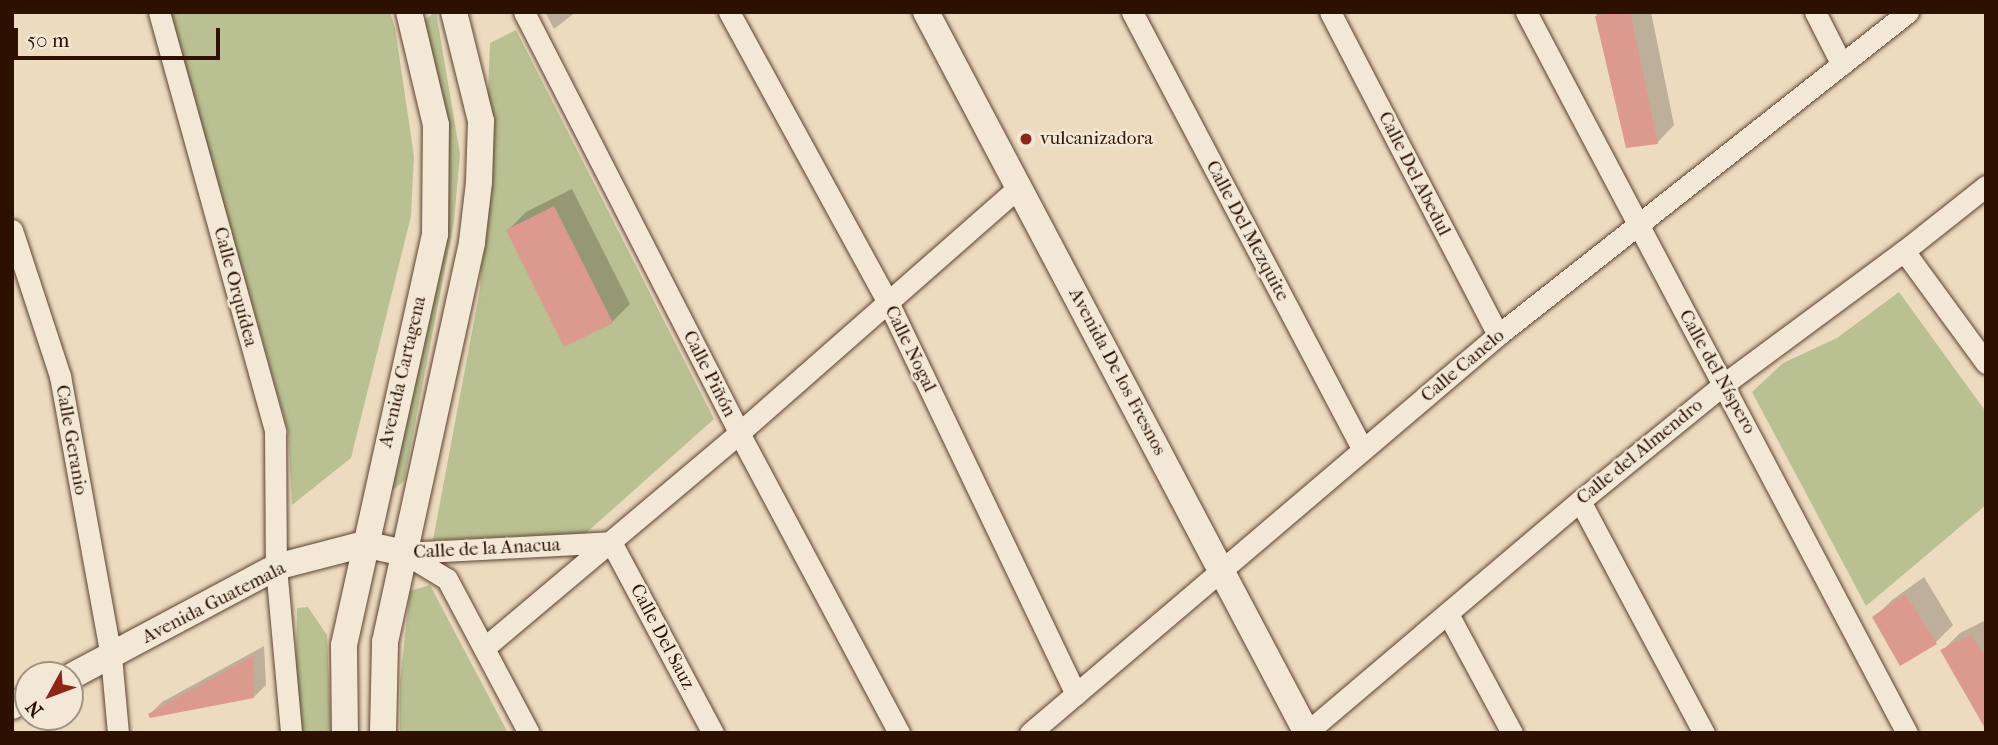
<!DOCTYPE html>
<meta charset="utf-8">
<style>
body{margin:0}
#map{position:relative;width:1998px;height:745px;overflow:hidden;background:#eddbc0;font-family:"IM FELL French Canon",serif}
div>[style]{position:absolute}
.green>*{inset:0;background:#b9c091}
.shadow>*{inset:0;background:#0003}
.building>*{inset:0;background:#dc998d}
.roads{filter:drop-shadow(0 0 2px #5c4330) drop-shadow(0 0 2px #5c4330)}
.minor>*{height:21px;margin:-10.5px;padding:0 10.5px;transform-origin:10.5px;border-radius:10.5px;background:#f3e8d6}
.tertiary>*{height:26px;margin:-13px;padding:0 13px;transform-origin:13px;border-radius:13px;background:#f3e8d6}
.dots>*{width:19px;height:19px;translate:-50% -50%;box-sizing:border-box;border:4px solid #f3e8d6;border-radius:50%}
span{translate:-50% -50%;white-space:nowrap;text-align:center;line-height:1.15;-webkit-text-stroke:5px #f3e8d6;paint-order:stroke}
.poi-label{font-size:19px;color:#2c1000}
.left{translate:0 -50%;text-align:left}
.street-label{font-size:19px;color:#2c1000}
.frame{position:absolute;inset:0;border:14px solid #2c1000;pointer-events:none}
.north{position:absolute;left:14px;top:661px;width:70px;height:70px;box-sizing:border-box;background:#f3e8d6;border:2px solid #a39280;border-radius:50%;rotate:229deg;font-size:19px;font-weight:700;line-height:28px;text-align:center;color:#2c1000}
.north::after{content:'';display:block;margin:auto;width:24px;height:32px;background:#8f2418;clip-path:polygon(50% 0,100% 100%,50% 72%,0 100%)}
.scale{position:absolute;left:14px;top:28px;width:206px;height:32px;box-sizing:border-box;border:4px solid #2c1000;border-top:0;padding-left:9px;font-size:21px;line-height:24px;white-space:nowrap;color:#2c1000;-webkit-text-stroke:5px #f3e8d6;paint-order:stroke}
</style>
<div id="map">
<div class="green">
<div style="clip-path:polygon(169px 12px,390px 12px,395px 28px,414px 156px,411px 216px,351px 458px,292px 505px,288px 431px)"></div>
<div style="clip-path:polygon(436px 12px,460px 154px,454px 222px,404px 481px,387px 494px,439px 232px,424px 20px)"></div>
<div style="clip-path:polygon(516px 30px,714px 419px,586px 533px,433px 540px,480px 289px,490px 43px)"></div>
<div style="clip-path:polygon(1899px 292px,1986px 412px,1986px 505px,1866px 606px,1752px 392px,1783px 363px,1837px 338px)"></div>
<div style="clip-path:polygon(430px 585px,508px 733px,400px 733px,400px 682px,410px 591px)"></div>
<div style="clip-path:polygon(308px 607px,327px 635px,331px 733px,301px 733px,296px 665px,297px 608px)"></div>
</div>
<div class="shadow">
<div style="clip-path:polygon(545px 12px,576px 12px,554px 29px)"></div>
<div style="clip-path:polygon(1596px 12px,1651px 12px,1674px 125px,1657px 143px,1628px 146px)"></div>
<div style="clip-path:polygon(572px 189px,630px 304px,612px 322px,508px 230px,526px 212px)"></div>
<div style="clip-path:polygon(1924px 577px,1953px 625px,1935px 643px,1875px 617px,1892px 600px)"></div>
<div style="clip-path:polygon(1986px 620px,1986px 727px,1943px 650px,1960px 633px)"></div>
<div style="clip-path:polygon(264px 646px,266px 685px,254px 697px,150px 714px,162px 702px)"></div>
</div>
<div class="building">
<div style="clip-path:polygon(1615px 12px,1630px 12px,1658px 144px,1626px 148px,1595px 16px)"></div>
<div style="clip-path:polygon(554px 206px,613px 323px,564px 347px,506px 230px)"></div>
<div style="clip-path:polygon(1905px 594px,1937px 644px,1900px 666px,1872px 617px)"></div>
<div style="clip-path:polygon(1971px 635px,1986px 658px,1986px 730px,1940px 650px)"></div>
<div style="clip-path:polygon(253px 656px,254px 698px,150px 718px,148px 714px)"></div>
</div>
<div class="roads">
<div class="minor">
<div style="left:159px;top:12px;width:435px;rotate:74.5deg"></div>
<div style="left:275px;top:431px;width:136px;rotate:89.6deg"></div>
<div style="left:276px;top:567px;width:167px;rotate:84.8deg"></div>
<div style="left:524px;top:12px;width:473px;rotate:62.9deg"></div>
<div style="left:739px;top:433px;width:340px;rotate:61.9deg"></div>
<div style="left:729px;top:12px;width:331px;rotate:61.3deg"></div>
<div style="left:888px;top:302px;width:435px;rotate:64.4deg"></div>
<div style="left:1132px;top:12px;width:495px;rotate:62.2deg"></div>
<div style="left:1330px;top:12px;width:364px;rotate:62.5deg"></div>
<div style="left:1526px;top:12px;width:815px;rotate:62.15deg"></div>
<div style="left:1815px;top:12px;width:59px;rotate:63deg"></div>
<div style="left:12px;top:230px;width:154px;rotate:71.8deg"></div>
<div style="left:60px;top:376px;width:285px;rotate:79.7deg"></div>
<div style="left:111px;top:656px;width:77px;rotate:84.8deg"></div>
<div style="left:1904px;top:251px;width:139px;rotate:53.8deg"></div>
<div style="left:1580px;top:501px;width:263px;rotate:61.9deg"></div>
<div style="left:404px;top:553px;width:207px;rotate:-3deg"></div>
<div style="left:611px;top:542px;width:217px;rotate:61.9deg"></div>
<div style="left:404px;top:553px;width:50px;rotate:31.2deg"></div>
<div style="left:447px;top:579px;width:174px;rotate:62deg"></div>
<div style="left:1448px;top:614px;width:135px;rotate:61.7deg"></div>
<div style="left:484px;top:648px;width:334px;rotate:-40.1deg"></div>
<div style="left:739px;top:433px;width:374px;rotate:-41.3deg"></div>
<div style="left:1030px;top:733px;width:614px;rotate:-40.38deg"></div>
<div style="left:1498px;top:335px;width:522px;rotate:-38.23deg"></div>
<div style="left:1306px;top:733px;width:359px;rotate:-40.3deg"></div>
<div style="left:1580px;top:501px;width:186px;rotate:-39.1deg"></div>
<div style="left:1724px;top:384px;width:224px;rotate:-36.5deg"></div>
<div style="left:1904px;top:251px;width:105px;rotate:-38.4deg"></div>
</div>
<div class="tertiary">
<div style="left:926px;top:12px;width:815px;rotate:62.15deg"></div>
<div style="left:70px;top:677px;width:234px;rotate:-28.1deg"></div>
<div style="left:276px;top:567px;width:91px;rotate:-14.6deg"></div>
<div style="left:364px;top:544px;width:41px;rotate:12.7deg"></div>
<div style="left:12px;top:706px;width:18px;rotate:-27deg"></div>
<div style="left:345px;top:733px;width:88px;rotate:-90.7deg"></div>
<div style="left:344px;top:645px;width:421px;rotate:-77.5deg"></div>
<div style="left:435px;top:234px;width:109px;rotate:-89.5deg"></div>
<div style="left:436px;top:125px;width:116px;rotate:-103.4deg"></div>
<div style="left:383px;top:733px;width:91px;rotate:-88.7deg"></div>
<div style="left:385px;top:642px;width:409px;rotate:-77.7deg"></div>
<div style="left:472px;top:242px;width:60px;rotate:-83.3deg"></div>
<div style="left:479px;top:182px;width:61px;rotate:-88.1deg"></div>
<div style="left:481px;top:121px;width:112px;rotate:-103.9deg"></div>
</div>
</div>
<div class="dots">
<div style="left:1026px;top:139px;background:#8f2418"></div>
</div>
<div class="poi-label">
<span class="left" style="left:1040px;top:139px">vulcanizadora</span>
</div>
<div class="street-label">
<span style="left:1414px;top:174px;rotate:63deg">Calle Del Abedul</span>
<span style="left:1247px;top:231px;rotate:62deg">Calle Del Mezquite</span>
<span style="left:235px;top:287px;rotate:75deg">Calle Orquídea</span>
<span style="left:910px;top:349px;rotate:64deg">Calle Nogal</span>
<span style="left:1463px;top:366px;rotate:-40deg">Calle Canelo</span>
<span style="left:403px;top:372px;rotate:-77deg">Avenida Cartagena</span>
<span style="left:1117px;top:372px;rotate:62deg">Avenida De los Fresnos</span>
<span style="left:1717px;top:372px;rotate:61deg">Calle del Níspero</span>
<span style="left:709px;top:374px;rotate:63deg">Calle Piñón</span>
<span style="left:71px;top:440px;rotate:80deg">Calle Geranio</span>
<span style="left:1640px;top:452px;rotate:-39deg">Calle del Almendro</span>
<span style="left:487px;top:549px;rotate:-3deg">Calle de la Anacua</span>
<span style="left:214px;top:603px;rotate:-27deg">Avenida Guatemala</span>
<span style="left:662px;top:637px;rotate:62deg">Calle Del Sauz</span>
</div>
<div class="frame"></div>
<div class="north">N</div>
<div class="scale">50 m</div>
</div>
